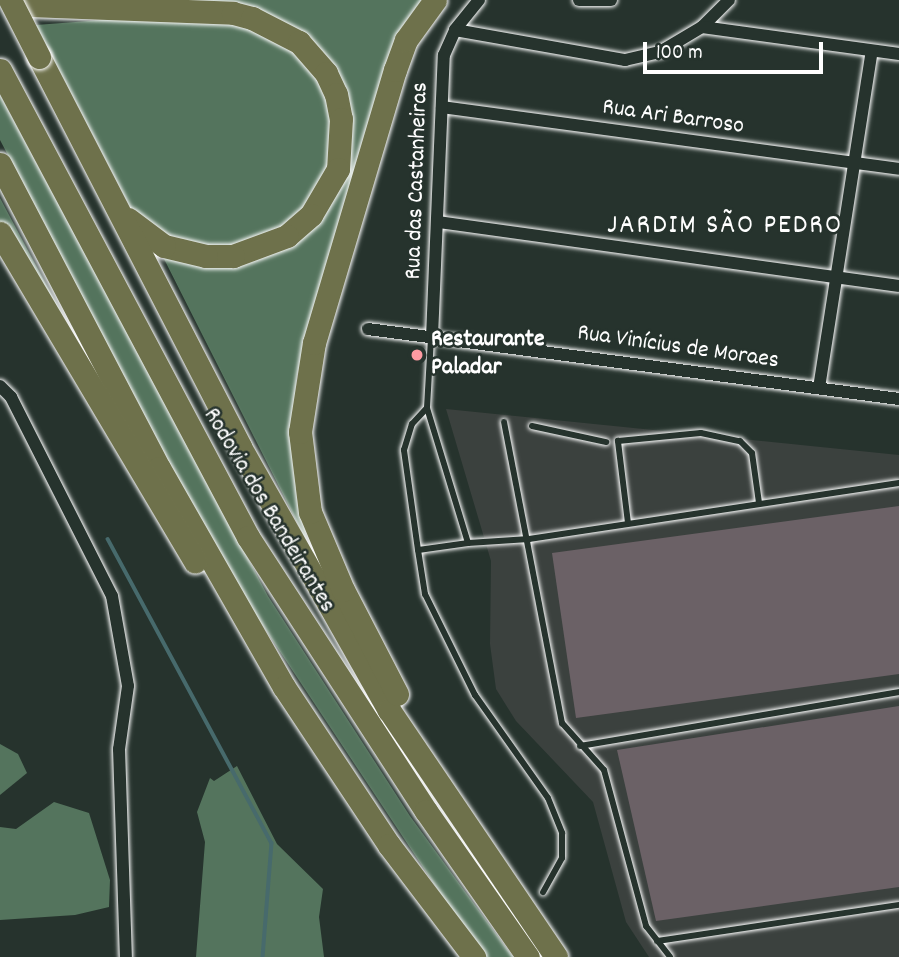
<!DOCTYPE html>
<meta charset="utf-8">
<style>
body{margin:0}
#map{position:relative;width:899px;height:957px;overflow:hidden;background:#26332d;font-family:Dekko,sans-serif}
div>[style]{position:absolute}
.built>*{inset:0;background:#3b413e}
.green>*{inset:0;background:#54745d}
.stream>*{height:3.5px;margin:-1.75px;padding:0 1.75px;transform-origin:1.75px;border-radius:1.75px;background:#476a6c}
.building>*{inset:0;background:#6b6166}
.roads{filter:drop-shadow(0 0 2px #fff) drop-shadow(0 0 2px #fff)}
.lane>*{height:6px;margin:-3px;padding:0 3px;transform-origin:3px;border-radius:3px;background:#26332d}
.street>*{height:12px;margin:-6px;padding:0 6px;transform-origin:6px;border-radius:6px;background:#26332d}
.highway>*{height:23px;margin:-11.5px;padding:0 11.5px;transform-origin:11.5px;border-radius:11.5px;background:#6e714b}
.bridges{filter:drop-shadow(0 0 2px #fff) drop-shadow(0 0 2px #fff)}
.highway-bridge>*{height:23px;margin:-11.5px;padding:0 11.5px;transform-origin:11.5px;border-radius:11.5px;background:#6e714b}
.dots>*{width:19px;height:19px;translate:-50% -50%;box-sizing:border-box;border:4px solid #26332d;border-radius:50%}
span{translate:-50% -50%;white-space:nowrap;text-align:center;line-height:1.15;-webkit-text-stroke:5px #26332d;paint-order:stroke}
.street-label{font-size:24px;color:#fff}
.poi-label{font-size:24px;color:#fff;font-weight:700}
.left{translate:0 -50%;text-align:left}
.quarter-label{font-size:28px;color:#fff;letter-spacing:2px}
.scale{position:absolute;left:643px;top:42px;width:180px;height:32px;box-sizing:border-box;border:4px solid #fff;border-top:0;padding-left:9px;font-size:21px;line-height:24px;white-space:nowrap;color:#fff;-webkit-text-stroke:5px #26332d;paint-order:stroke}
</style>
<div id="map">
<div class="built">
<div style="clip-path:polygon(446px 409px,899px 455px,899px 957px,649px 957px,626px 922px,593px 802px,516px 721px,496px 689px,490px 644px,491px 561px)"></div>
</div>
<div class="green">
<div style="clip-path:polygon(193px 0,428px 0,297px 375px,292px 423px,307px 542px,160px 251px,278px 247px,348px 149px,309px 42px,163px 3px)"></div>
<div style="clip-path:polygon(128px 18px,240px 23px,292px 48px,321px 82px,331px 104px,333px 149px,323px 186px,284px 229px,243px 246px,177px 246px,132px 211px,36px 25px)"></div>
<div style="clip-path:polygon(0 95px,268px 596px,410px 816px,513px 957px,487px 957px,450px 908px,249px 605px,168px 461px,0 140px)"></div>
<div style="clip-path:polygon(0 198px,66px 322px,0 223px)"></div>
<div style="clip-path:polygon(0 744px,18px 754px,27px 773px,0 795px)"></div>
<div style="clip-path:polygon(237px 766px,277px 844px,323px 889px,319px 917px,324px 957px,196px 957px,205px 842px,197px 812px,210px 778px,214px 781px)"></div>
<div style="clip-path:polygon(54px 802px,89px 813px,110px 880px,109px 907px,75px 915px,0 920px,0 827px,16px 829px)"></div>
</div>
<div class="stream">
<div style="left:108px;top:539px;width:345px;rotate:61.7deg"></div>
<div style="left:272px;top:843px;width:114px;rotate:94.5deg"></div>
</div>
<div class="building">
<div style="clip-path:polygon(899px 506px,899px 674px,576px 718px,552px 553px)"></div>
<div style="clip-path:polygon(899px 706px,899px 887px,656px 921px,617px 750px)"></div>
</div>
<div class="roads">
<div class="lane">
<div style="left:431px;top:338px;width:70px;rotate:93.3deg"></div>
<div style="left:427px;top:408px;width:141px;rotate:73.1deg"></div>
<div style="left:468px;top:543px;width:61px;rotate:-3.8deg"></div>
<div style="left:529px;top:539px;width:374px;rotate:-8.6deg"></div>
<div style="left:504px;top:422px;width:307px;rotate:79.1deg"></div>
<div style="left:562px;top:723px;width:63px;rotate:48.2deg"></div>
<div style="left:604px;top:770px;width:162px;rotate:74.9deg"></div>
<div style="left:646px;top:926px;width:39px;rotate:52deg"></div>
<div style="left:532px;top:426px;width:76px;rotate:12.2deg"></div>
<div style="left:628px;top:523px;width:83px;rotate:-97deg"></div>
<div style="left:618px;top:441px;width:83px;rotate:-5.5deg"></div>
<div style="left:701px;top:433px;width:40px;rotate:12deg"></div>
<div style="left:740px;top:441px;width:17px;rotate:45deg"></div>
<div style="left:752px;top:453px;width:50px;rotate:82deg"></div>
<div style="left:468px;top:543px;width:50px;rotate:172deg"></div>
<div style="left:418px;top:550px;width:45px;rotate:81deg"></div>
<div style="left:425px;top:594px;width:113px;rotate:63.7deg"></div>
<div style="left:475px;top:695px;width:126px;rotate:54.7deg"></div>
<div style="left:548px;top:798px;width:38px;rotate:68deg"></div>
<div style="left:562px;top:833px;width:25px;rotate:90deg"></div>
<div style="left:562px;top:858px;width:39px;rotate:119deg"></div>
<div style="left:418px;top:550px;width:101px;rotate:-98deg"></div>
<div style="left:404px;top:450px;width:27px;rotate:-73deg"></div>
<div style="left:412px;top:424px;width:22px;rotate:-47deg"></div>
<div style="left:580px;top:746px;width:324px;rotate:-9.6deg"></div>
<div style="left:657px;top:941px;width:245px;rotate:-8.5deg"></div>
</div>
<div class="street">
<div style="left:479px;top:0;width:38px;rotate:129deg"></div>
<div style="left:455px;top:30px;width:173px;rotate:10deg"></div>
<div style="left:625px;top:60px;width:36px;rotate:-13deg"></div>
<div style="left:660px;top:52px;width:49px;rotate:-30.8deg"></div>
<div style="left:702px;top:27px;width:38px;rotate:-45deg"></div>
<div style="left:579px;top:0;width:32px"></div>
<div style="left:702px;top:27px;width:199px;rotate:7.8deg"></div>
<div style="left:442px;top:107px;width:461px;rotate:7.7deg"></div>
<div style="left:438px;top:222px;width:465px;rotate:7.9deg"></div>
<div style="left:368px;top:329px;width:536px;rotate:7.51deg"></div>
<div style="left:432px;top:337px;width:282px;rotate:-87.6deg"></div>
<div style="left:444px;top:55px;width:27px;rotate:-66deg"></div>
<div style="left:0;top:386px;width:16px;rotate:45deg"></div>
<div style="left:11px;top:397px;width:223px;rotate:63.1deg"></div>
<div style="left:112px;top:596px;width:91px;rotate:79.9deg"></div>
<div style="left:128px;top:686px;width:64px;rotate:98.1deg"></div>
<div style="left:119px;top:749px;width:208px;rotate:88.1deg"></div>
<div style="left:819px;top:388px;width:341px;rotate:-81.1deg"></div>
</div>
<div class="highway">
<div style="left:29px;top:5px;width:204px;rotate:2.2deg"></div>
<div style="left:233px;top:13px;width:20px;rotate:15deg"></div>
<div style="left:252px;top:18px;width:53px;rotate:27.1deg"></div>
<div style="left:299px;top:42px;width:41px;rotate:48.9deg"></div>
<div style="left:326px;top:73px;width:23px;rotate:65deg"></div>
<div style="left:336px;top:94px;width:25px;rotate:79deg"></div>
<div style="left:341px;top:119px;width:50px;rotate:93.4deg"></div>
<div style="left:338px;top:169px;width:53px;rotate:120.4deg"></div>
<div style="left:311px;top:215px;width:32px;rotate:139deg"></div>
<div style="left:287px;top:236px;width:58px;rotate:159.7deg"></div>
<div style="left:233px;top:256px;width:27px;rotate:180deg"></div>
<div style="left:206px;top:256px;width:43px;rotate:-166.6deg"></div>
<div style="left:164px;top:246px;width:45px;rotate:-143.1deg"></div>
<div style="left:39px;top:57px;width:439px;rotate:62.7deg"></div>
<div style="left:240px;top:447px;width:302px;rotate:60.5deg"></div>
<div style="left:389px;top:710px;width:298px;rotate:55.9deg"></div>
<div style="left:0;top:70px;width:529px;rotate:62.03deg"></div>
<div style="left:248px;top:537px;width:327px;rotate:57deg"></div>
<div style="left:426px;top:811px;width:178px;rotate:55.1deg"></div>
<div style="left:0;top:164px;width:343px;rotate:62.4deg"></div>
<div style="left:159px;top:468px;width:252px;rotate:60.3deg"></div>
<div style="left:284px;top:687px;width:190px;rotate:56.4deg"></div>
<div style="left:389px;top:845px;width:141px;rotate:52.8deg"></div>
<div style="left:0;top:233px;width:382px;rotate:59.3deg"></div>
<div style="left:397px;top:694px;width:117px;rotate:-117.4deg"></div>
<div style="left:343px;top:590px;width:85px;rotate:-112.9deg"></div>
<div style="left:310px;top:512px;width:81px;rotate:-97.1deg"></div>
<div style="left:300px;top:432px;width:90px;rotate:-81.1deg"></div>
<div style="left:314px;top:343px;width:285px;rotate:-73.5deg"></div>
<div style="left:395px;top:70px;width:32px;rotate:-70deg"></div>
<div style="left:406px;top:40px;width:49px;rotate:-54.1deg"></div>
</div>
</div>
<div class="bridges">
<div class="highway-bridge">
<div style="left:10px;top:0;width:64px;rotate:63deg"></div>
</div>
</div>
<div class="dots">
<div style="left:417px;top:355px;background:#ff9aa2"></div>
</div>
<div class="street-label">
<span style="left:673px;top:118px;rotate:8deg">Rua Ari Barroso</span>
<span style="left:418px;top:181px;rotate:-88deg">Rua das Castanheiras</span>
<span style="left:678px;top:348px;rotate:8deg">Rua Vinícius de Moraes</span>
<span style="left:268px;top:511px;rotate:59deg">Rodovia dos Bandeirantes</span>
</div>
<div class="poi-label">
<span class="left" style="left:431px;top:355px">Restaurante<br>Paladar</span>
</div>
<div class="quarter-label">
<span style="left:725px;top:227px">JARDIM SÃO PEDRO</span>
</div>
<div class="scale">100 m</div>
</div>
